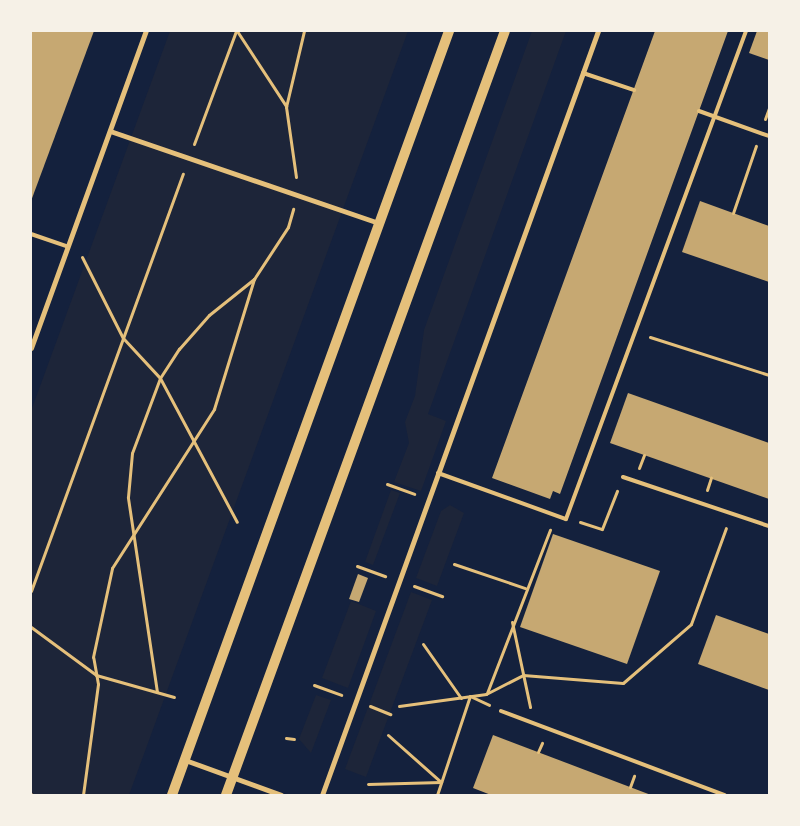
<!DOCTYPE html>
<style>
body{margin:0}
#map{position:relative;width:800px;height:826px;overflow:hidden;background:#14213d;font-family:Montserrat,sans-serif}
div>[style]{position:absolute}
.green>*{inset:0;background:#1d2539}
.building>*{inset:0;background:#c6a872}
.path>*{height:3px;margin:-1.5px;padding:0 1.5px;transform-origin:1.5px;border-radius:1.5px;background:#e5c07b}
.service>*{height:4px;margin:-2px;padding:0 2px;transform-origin:2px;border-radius:2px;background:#e5c07b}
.minor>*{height:5px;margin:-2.5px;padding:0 2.5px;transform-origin:2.5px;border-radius:2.5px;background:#e5c07b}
.secondary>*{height:10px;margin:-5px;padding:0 5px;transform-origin:5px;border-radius:5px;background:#e5c07b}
span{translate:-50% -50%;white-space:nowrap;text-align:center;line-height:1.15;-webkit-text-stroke:4.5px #f6f1e7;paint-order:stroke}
.frame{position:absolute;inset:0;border:32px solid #f6f1e7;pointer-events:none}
</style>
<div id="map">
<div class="green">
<div style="clip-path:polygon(170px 31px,408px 31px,129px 795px,31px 795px,31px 411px)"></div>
<div style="clip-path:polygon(532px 31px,566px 31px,428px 414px,446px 421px,421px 491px,394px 482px,409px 443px,405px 422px,415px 396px,424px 330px)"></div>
<div style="clip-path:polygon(391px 490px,400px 493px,373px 565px,365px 562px)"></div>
<div style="clip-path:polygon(450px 505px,464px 513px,437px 586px,416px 578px,441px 511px)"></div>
<div style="clip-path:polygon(411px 592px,432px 600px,366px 777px,345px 769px)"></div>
<div style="clip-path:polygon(351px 601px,376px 611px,348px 688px,322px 678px)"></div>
<div style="clip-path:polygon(316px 695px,331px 700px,311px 753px,299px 739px)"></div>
</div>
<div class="building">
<div style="clip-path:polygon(31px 31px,94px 31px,31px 201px)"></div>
<div style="clip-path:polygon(655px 31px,728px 31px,560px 494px,553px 491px,550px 499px,492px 478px)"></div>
<div style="clip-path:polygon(757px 31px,769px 31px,769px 60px,749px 53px)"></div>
<div style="clip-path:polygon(700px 201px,769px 226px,769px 282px,682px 252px)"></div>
<div style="clip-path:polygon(628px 393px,769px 443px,769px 499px,610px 443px)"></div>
<div style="clip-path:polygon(553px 534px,660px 571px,627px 664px,520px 627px)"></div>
<div style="clip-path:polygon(358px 574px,368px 578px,359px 602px,349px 599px)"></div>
<div style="clip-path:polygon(716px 615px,769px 634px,769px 690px,698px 664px)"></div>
<div style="clip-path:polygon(493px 735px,651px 795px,491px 795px,473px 788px)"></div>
</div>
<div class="path">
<div style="left:237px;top:31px;width:90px;rotate:56.8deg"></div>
<div style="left:765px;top:119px;width:12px;rotate:-70deg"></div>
<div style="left:194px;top:144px;width:121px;rotate:-69.6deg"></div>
<div style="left:296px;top:177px;width:71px;rotate:-98.1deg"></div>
<div style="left:286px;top:107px;width:78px;rotate:-76.7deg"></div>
<div style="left:733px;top:213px;width:71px;rotate:-71.1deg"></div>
<div style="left:82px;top:257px;width:91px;rotate:63.2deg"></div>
<div style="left:123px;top:338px;width:54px;rotate:47.2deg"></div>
<div style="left:160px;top:378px;width:163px;rotate:61.9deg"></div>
<div style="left:650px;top:337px;width:125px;rotate:17.7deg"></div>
<div style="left:639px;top:468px;width:14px;rotate:-69deg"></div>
<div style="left:387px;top:484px;width:29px;rotate:20deg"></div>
<div style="left:707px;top:490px;width:13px;rotate:-72deg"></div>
<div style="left:580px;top:522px;width:23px;rotate:18deg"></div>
<div style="left:602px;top:529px;width:41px;rotate:-68.5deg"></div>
<div style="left:454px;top:564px;width:75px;rotate:18.7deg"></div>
<div style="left:357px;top:566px;width:30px;rotate:20deg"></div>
<div style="left:414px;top:586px;width:30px;rotate:20deg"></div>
<div style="left:31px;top:591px;width:444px;rotate:-70deg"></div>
<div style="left:512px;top:622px;width:87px;rotate:78deg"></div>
<div style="left:31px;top:627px;width:81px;rotate:36.4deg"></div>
<div style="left:96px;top:675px;width:81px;rotate:15.8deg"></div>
<div style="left:423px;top:644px;width:66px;rotate:54.9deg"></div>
<div style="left:314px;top:685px;width:29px;rotate:20deg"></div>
<div style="left:157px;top:692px;width:197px;rotate:-98.5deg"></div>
<div style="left:128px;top:497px;width:44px;rotate:-84.8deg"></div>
<div style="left:132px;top:453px;width:80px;rotate:-69.5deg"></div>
<div style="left:160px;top:378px;width:35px;rotate:-57deg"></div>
<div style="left:179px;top:349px;width:45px;rotate:-48.6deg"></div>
<div style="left:209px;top:315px;width:58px;rotate:-38.7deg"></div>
<div style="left:487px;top:693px;width:175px;rotate:-68.9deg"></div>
<div style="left:370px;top:706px;width:22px;rotate:22deg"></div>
<div style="left:399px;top:706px;width:88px;rotate:-7.9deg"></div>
<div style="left:486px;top:694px;width:42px;rotate:-27.2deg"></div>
<div style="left:523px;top:675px;width:100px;rotate:4.6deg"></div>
<div style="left:623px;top:683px;width:90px;rotate:-40.9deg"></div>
<div style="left:691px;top:624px;width:102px;rotate:-70deg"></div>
<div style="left:388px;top:735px;width:71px;rotate:41.6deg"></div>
<div style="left:286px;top:738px;width:8px;rotate:7deg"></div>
<div style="left:538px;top:752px;width:10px;rotate:-66deg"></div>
<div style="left:368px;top:784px;width:73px;rotate:-1.6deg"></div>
<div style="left:630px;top:787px;width:12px;rotate:-70deg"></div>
<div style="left:31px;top:794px;width:1px;rotate:45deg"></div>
<div style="left:83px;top:795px;width:112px;rotate:-82.3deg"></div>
<div style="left:98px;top:684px;width:27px;rotate:-100deg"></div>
<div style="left:93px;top:657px;width:91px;rotate:-77.9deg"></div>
<div style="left:112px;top:568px;width:189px;rotate:-57.3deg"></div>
<div style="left:214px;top:409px;width:136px;rotate:-72.9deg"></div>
<div style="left:254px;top:279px;width:62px;rotate:-56.8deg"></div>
<div style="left:288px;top:227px;width:19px;rotate:-74deg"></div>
<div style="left:437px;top:795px;width:104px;rotate:-71.6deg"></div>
<div style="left:470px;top:696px;width:21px;rotate:25deg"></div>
</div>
<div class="service">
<div style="left:583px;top:73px;width:54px;rotate:18.4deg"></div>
<div style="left:699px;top:111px;width:74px;rotate:19.7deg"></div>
<div style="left:31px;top:234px;width:39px;rotate:19deg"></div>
<div style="left:438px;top:473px;width:136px;rotate:19.8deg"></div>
<div style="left:566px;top:519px;width:520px;rotate:-69.75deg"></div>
<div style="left:623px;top:477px;width:154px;rotate:18.6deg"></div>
<div style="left:501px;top:711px;width:239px;rotate:20.6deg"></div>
</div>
<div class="minor">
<div style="left:110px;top:131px;width:284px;rotate:18.9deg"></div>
<div style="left:31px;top:348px;width:337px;rotate:-70.1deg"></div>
<div style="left:185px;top:760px;width:102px;rotate:20deg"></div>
<div style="left:322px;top:795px;width:812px;rotate:-70.14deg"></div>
</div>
<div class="secondary">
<div style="left:172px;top:795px;width:813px;rotate:-70.07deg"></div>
<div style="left:226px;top:795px;width:813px;rotate:-69.94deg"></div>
</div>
<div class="frame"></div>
</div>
